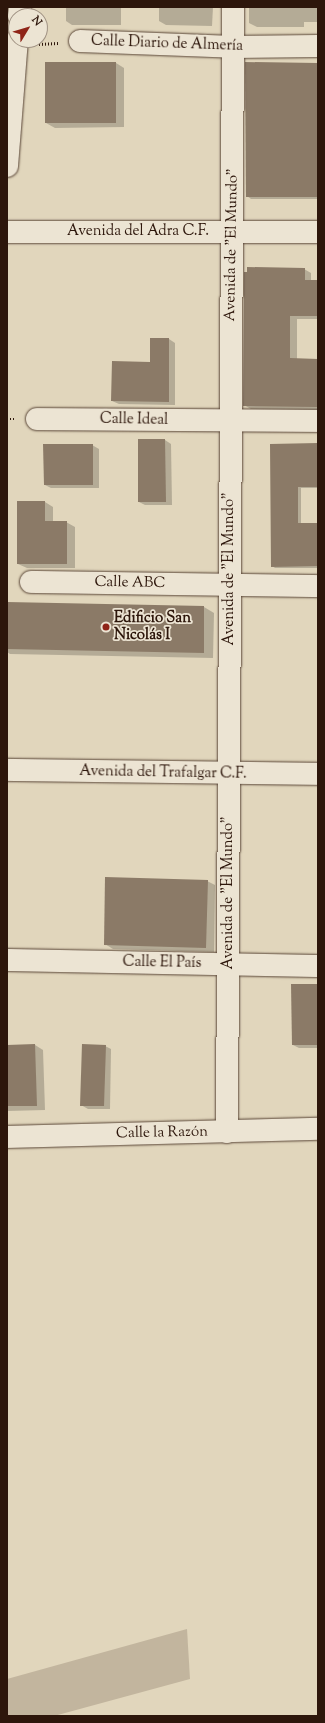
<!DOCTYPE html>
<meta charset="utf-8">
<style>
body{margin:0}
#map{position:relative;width:325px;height:1723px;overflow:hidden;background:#e1d6bc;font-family:"Sorts Mill Goudy",serif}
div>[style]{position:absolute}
.green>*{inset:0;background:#c2b59e}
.shadow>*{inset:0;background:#0003}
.building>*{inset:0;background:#8b7a67}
.path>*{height:2.5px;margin-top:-1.25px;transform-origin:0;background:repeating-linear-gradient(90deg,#2d160b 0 1px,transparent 0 3px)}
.roads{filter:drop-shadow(0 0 1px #5a4637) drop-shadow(0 0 1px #5a4637)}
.minor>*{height:22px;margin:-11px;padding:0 11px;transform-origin:11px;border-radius:11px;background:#ece4d3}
.dots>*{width:11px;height:11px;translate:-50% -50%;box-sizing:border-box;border:2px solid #ece4d3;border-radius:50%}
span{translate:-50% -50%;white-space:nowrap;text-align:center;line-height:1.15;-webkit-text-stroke:3.5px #ece4d3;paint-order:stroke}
.street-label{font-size:15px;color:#2d160b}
.poi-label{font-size:15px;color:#2d160b;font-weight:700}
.left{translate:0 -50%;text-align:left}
.frame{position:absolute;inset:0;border:8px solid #2d160b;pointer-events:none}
.north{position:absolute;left:8px;top:8px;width:40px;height:40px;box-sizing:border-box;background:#ece4d3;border:1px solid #a09283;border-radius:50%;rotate:52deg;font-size:11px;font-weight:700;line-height:16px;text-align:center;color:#2d160b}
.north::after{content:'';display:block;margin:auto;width:14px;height:18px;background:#8f2418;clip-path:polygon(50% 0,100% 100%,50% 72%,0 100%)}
</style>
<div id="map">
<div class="green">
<div style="clip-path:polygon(187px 1629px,190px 1679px,54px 1716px,7px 1716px,7px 1679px)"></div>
</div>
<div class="shadow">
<div style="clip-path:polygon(66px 7px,121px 7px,121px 25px,72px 25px,66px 21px)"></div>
<div style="clip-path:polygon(159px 7px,213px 7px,212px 26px,166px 25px,159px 21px)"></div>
<div style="clip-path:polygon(249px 7px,318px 7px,318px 22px,304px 22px,304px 27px,257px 27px,249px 23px)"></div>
<div style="clip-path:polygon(116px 63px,124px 68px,124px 127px,55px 128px,46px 123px)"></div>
<div style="clip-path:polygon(318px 64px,318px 199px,251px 199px,247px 196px)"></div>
<div style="clip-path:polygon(304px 269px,311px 273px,311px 281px,318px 281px,318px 319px,297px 319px,297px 359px,318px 360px,318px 410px,251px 409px,244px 405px)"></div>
<div style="clip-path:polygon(151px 339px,169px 339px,175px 343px,175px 405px,119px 404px,112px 401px,151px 363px)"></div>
<div style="clip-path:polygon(139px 440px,165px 440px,171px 444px,172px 505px,145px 505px,139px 502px)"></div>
<div style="clip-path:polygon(318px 444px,318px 488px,301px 488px,301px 524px,318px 524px,318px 568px,275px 568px,272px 566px,271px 445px)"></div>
<div style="clip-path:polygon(92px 445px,99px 449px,99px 488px,51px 488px,45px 485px)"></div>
<div style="clip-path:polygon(45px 502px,53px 507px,53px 522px,66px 522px,75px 527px,75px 568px,27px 568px,18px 564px)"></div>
<div style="clip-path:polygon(7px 603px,204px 607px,214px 613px,213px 658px,10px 654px,7px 652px)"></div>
<div style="clip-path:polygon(207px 881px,215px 885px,214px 952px,113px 949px,105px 944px)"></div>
<div style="clip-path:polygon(292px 985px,318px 985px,318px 1048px,299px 1048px,293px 1045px)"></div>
<div style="clip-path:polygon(35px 1045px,43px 1050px,45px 1110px,7px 1111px,7px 1046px)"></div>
<div style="clip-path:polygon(105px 1046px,111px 1049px,110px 1109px,88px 1109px,81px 1105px)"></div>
</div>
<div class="building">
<div style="clip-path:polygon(45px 62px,116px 62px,116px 123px,45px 123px)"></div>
<div style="clip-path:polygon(245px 62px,318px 63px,318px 197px,246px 197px)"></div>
<div style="clip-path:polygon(247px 267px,305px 268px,305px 280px,318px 280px,318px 316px,290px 316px,290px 358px,318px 359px,318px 407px,243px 406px,244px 272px,247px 272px)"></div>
<div style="clip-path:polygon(150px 338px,169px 338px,169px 402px,111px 401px,112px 361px,150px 362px)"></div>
<div style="clip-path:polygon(138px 439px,165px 439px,166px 502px,138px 502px)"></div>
<div style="clip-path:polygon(318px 443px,318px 487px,298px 487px,298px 523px,318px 523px,318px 566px,271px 567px,270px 444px)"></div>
<div style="clip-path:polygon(43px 444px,93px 444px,93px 485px,44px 485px)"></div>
<div style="clip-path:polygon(17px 501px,45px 501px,45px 521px,67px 521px,67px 564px,17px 564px)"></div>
<div style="clip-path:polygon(7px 602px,204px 606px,204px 653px,7px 649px)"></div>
<div style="clip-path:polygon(105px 877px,208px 880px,206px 948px,104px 945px)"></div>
<div style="clip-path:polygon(291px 984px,317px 984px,318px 1045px,292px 1045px)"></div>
<div style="clip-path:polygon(35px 1044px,37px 1106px,7px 1106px,7px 1045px)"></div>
<div style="clip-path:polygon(82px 1044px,106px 1045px,104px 1106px,80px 1106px)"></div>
</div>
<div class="path">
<div style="left:39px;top:44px;width:19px;rotate:-3deg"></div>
<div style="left:7px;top:419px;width:7px"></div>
</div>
<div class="roads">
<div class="minor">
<div style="left:19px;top:16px;width:9px;rotate:-84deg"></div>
<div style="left:80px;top:41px;width:153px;rotate:2.2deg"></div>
<div style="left:233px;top:47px;width:85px;rotate:-0.7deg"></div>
<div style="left:7px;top:166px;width:126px;rotate:-85.5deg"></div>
<div style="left:7px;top:232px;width:311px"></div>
<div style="left:37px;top:419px;width:281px;rotate:0.4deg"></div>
<div style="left:31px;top:582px;width:287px;rotate:0.8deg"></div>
<div style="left:7px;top:770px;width:311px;rotate:0.7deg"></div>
<div style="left:7px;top:960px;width:311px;rotate:1.1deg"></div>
<div style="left:227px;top:1132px;width:1125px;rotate:-89.69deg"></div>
<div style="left:7px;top:1137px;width:311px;rotate:-1.5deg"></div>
</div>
</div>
<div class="dots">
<div style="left:106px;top:627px;background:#8f2418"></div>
</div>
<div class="street-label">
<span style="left:167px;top:44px;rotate:2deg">Calle Diario de Almería</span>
<span style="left:138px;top:232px">Avenida del Adra C.F.</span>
<span style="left:232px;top:245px;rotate:-89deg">Avenida de "El Mundo"</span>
<span style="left:134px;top:420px;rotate:1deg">Calle Ideal</span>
<span style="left:230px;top:569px;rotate:-90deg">Avenida de "El Mundo"</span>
<span style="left:130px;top:583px;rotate:1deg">Calle ABC</span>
<span style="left:163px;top:773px;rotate:1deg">Avenida del Trafalgar C.F.</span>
<span style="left:229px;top:893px;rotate:-90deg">Avenida de "El Mundo"</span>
<span style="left:162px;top:963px;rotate:1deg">Calle El País</span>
<span style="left:162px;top:1133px;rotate:-1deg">Calle la Razón</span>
</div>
<div class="poi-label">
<span class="left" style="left:114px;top:627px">Edificio San<br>Nicolás I</span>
</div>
<div class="frame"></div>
<div class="north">N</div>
</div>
